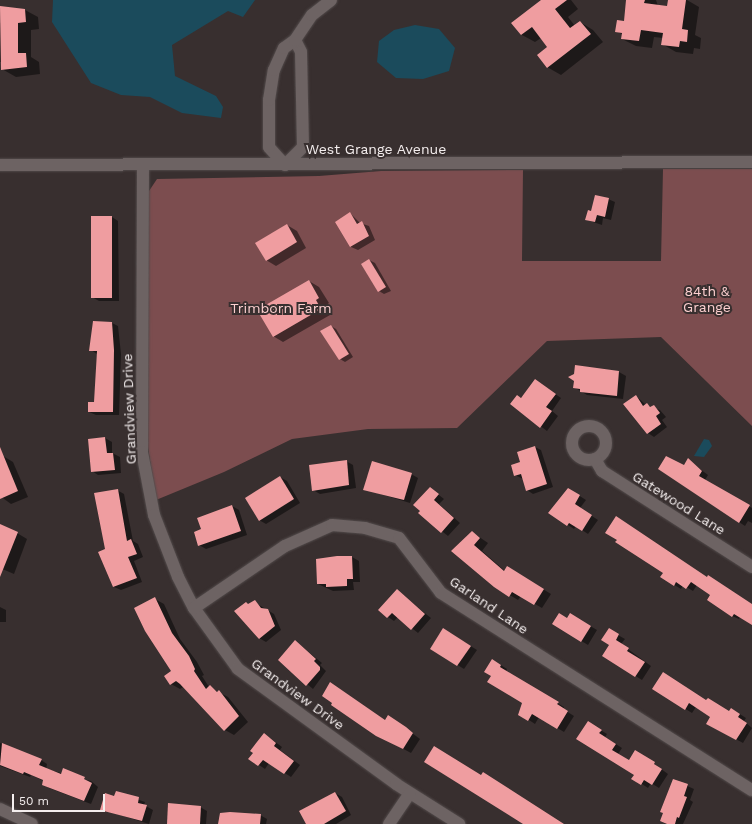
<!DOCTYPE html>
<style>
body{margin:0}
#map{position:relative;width:752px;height:824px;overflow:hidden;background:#382f2f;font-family:"Work Sans",sans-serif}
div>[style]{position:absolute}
.green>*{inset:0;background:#7c4d4f}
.water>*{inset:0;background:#1b4b5c}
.shadow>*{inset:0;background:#0007}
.building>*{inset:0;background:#ef9da0}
.roads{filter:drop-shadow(0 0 1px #524b4b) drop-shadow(0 0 1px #524b4b)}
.minor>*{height:12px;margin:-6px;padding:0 6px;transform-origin:6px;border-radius:6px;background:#6d6363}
.minor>.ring{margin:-6px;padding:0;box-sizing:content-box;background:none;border:12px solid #6d6363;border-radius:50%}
.tertiary>*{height:12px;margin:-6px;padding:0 6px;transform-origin:6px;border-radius:6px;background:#6d6363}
span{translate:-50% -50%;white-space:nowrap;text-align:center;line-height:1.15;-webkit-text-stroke:4px #382f2f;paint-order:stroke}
.street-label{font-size:14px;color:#f4eeee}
.park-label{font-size:14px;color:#fccfcf}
.scale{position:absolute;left:12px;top:794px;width:93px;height:18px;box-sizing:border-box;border:2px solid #f4eeee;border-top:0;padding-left:5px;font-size:12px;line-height:14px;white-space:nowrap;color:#f4eeee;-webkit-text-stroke:3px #382f2f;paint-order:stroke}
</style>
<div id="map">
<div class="green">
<div style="clip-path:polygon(663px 169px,752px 169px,752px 426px,661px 337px,547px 341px,457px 428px,368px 429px,292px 439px,224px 472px,156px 500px,148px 447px,147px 392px,149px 191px,157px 179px,319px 176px,381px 171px,523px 170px,522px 261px,661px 261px)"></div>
</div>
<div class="water">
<div style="clip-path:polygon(53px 0,255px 0,243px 17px,228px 11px,172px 45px,175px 76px,216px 96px,223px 107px,221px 118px,182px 113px,150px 97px,121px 95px,91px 83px,52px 22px)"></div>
<div style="clip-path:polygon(415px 25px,439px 29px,455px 48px,449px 71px,423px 79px,396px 78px,377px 62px,379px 41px,394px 30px)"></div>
<div style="clip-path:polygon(704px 439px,709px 440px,712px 446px,704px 457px,694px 456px)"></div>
</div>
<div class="shadow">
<div style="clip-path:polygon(542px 0,571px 0,578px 9px,568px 17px,575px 26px,580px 22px,593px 30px,603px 42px,561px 75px,547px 67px,548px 47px,541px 38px,535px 42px,522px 35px,513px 23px)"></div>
<div style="clip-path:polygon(627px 0,656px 0,658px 6px,668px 7px,669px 0,687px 0,699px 7px,695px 35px,701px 38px,700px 49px,694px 48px,693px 54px,676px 52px,662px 44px,663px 38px,654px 37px,652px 48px,636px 46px,622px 39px,623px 35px,617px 31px,625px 22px)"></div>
<div style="clip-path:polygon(25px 10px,38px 17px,39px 29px,31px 30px,31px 57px,39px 62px,40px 74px,16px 77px,2px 69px,2px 62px,0 62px,0 23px)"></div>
<div style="clip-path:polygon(608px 199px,615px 202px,611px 220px,603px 218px,602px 225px,587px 220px)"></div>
<div style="clip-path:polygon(350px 213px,360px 223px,369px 226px,375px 240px,358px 250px,351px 247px,336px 222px)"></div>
<div style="clip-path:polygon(112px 217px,118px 221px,119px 301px,99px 301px,92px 297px)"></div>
<div style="clip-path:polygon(287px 225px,297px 231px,306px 248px,276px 266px,266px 260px)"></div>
<div style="clip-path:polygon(369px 260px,375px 263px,391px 291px,384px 294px,379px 291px)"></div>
<div style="clip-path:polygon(309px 281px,319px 287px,329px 303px,325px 306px,330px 315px,283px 342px,273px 336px)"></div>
<div style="clip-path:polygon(93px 322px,112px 323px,118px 326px,121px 354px,119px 415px,96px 415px,89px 412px,95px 403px,97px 354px,91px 350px)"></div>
<div style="clip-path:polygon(331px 326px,336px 329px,353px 357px,345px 362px,340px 359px)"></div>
<div style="clip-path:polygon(576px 366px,619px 372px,626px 376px,623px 399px,587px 395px,574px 387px)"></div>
<div style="clip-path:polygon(541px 384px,561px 398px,552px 411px,558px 416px,547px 431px,511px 404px)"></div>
<div style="clip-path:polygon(636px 396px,646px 405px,660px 410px,666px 417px,662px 420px,667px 427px,654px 437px,648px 433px)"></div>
<div style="clip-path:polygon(105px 438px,112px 442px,112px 453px,120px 457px,121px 473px,98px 475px,92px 471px)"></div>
<div style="clip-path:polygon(535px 447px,541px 450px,553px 487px,533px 494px,527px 490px,523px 479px,515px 475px)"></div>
<div style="clip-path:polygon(3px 456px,13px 462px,28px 497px,11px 504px,0 496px,0 458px)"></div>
<div style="clip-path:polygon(688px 460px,708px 475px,705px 480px,752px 508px,752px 523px,748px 521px,745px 526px,739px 522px,684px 466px)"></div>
<div style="clip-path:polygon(346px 461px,353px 465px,356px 488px,320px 494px,313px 490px)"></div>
<div style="clip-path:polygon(411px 474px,418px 478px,410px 503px,364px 489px)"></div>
<div style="clip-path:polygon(280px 477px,287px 481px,300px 503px,266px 524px,259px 520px)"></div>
<div style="clip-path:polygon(430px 488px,444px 499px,439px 504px,460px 523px,448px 536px,419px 513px)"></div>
<div style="clip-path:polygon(117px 490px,124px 494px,133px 541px,138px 544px,143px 557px,134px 561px,142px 582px,121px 590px,114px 587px,99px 553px,106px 550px)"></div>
<div style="clip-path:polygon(575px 493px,586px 500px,580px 508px,598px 520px,588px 534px,576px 526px,574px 529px,568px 525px)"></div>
<div style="clip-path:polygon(232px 506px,239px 510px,247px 535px,206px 549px,199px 545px,203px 530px)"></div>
<div style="clip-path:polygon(0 531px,17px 533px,27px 539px,14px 574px,0 568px)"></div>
<div style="clip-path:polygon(472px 532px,488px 543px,482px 551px,505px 571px,515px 572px,551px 594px,542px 608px,521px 596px,518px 600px,495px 586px,453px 551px)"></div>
<div style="clip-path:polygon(352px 557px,359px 561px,360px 582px,353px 582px,354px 590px,333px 591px,318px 584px,317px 560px)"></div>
<div style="clip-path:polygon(661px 577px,707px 578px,752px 606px,752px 624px,740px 617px,739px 619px,732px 616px,712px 595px,697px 585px,693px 591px,683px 585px,681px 589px)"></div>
<div style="clip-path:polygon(397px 591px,431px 618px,418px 633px,398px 617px,394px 621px,388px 617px)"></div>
<div style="clip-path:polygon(155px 599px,164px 604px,180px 639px,197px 662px,204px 675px,202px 676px,209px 687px,228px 697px,248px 722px,234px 735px,225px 730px,183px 687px,180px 689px,171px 684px,172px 671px)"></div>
<div style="clip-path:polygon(0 602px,0 607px,6px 610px,6px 622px,0 622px)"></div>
<div style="clip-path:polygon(254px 602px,274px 614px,281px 630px,266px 642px,259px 638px,249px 604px)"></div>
<div style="clip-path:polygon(570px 614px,597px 630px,588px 645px,553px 624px,567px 619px)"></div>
<div style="clip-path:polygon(609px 630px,625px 639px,621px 644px,651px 666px,642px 680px,603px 656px,610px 645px)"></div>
<div style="clip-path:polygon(450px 633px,477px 650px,464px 669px,432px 649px)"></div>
<div style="clip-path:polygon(295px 641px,322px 663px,320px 665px,326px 671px,313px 689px,279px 660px)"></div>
<div style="clip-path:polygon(499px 664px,507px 669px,506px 672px,564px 707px,563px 709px,574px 716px,564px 732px,539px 717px,535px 724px,520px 714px,523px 703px,489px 681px)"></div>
<div style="clip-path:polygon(653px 689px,707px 701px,730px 712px,732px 709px,746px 718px,744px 721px,752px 728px,743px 743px,708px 724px,712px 717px,696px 707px,692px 713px)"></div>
<div style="clip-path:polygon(385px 721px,396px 721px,420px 739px,411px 753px,374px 733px)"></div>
<div style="clip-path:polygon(594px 726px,607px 734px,605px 737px,622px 748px,618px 754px,630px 761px,642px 755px,668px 774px,659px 788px,651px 783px,648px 788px,633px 778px,635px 775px,577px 738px)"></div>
<div style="clip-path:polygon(270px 738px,282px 747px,280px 750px,300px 765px,291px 777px,269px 763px,265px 769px,259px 765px)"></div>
<div style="clip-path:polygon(0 743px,41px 760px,47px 764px,46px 769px,91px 781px,98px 787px,91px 804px,49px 788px,43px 784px,44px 781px,31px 775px,30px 777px,0 766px)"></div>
<div style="clip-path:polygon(674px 780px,694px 789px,690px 800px,693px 802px,683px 824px,666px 824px,661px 821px)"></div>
<div style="clip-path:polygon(116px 792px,145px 802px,144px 805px,153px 810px,149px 824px,101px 809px,115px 797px)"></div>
<div style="clip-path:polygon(335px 793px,342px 797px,351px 815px,336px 824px,307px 824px)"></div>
<div style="clip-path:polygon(200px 807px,207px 811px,206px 824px,168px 824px)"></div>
<div style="clip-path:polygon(260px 815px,267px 819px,266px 824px,219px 824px)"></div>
</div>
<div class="building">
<div style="clip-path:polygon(541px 0,567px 0,555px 9px,570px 28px,580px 21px,591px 34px,547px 68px,537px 55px,547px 47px,532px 27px,521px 35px,511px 23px)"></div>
<div style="clip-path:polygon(626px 0,645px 0,644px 3px,667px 6px,668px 0,686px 0,682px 29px,688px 30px,687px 42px,680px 41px,679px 47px,661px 45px,663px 33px,641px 30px,639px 41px,621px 39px,622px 33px,615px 32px,617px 20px,624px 21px)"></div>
<div style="clip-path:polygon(0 6px,25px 9px,26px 22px,18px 23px,18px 53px,26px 53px,27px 67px,1px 70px)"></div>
<div style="clip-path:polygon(595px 195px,609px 198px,605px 217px,597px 215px,595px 222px,585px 220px,588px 210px,591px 211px)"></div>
<div style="clip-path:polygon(350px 212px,357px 224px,362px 221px,369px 236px,350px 247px,335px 222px)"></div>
<div style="clip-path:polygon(91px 216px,112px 216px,112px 298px,91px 298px)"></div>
<div style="clip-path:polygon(287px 224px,297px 242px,266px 261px,255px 243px)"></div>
<div style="clip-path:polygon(369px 259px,386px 287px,378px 292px,361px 264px)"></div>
<div style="clip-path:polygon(309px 280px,319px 298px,316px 300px,321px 309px,273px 337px,257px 310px)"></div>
<div style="clip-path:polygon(93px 321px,112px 322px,114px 350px,113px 412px,88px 412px,88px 402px,94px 402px,97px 351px,89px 351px)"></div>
<div style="clip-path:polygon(331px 325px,349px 354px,339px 360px,320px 331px)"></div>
<div style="clip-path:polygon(575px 365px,619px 371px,617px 396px,580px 392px,580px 389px,573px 388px,574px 381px,568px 377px,574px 374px)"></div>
<div style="clip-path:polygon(535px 379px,556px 394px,546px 407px,552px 411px,540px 428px,510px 404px,517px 395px,521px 398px)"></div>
<div style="clip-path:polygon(636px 395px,643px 406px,647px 403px,650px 407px,654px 405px,660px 413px,656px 416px,661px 424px,647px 434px,623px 404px)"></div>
<div style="clip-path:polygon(105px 437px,107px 453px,113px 453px,115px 470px,91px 472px,88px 439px)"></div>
<div style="clip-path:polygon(535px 446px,547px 484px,526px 491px,521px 474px,514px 476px,511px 465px,520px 462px,517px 452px)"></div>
<div style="clip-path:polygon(0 447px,18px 491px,0 499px)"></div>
<div style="clip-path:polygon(666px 456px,684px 465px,688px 458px,702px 471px,699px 476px,750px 505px,739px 523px,658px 469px)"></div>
<div style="clip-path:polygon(347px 460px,349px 485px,312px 491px,309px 465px)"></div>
<div style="clip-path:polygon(372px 461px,412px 473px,404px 500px,363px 490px)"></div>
<div style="clip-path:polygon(280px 476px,294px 499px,259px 521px,245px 498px)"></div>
<div style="clip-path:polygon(430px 487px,439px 494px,434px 500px,454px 518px,441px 533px,418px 513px,420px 511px,413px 505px)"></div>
<div style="clip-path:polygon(568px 488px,580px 495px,575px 504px,592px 515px,582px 531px,569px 523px,567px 526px,548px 513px)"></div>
<div style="clip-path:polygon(118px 489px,127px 541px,131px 539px,137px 554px,128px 557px,137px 578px,113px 587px,98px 552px,105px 549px,94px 493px)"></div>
<div style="clip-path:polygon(232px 505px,241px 531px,198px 546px,194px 532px,201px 529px,197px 518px)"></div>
<div style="clip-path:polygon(616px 516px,707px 577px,708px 575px,752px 604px,752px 625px,734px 614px,732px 617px,707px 600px,710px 595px,691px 582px,686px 589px,676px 582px,674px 586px,660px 577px,663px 573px,615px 542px,617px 540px,605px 533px)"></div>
<div style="clip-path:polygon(0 524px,18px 532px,0 577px)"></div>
<div style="clip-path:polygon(472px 531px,480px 538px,474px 545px,504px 571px,507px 566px,544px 589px,534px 605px,512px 592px,509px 597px,494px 587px,451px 551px)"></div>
<div style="clip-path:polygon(337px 556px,352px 556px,353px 579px,347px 579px,347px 586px,326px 587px,326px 584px,317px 584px,316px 559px)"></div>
<div style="clip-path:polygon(397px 589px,425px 614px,411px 630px,392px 613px,387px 618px,378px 610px)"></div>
<div style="clip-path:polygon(155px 597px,172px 633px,189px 656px,195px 669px,194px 671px,206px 689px,210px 685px,217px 692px,219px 690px,239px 716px,224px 731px,180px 684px,176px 681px,170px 685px,164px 676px,171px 671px,145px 631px,134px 608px)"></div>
<div style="clip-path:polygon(255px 600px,261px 608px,268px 609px,275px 626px,259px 639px,234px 611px,246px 602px,248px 604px)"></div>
<div style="clip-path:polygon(559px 613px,567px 618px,570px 613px,591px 626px,581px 642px,552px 624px)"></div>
<div style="clip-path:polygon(443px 628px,471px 646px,457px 666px,430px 649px)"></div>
<div style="clip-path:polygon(609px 628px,619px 634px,616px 640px,629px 648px,627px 651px,645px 662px,635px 677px,602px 656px,609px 645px,601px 640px)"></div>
<div style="clip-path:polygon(295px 640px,316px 659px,314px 661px,320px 667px,320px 670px,306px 686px,278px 660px)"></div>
<div style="clip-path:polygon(492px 659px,501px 665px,500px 667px,559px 702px,557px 704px,568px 711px,557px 729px,532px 714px,528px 721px,518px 715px,522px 703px,487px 682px,491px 676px,484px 672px)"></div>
<div style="clip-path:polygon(663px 672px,706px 700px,708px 698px,729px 711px,731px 708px,740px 714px,738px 717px,747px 723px,736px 740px,706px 724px,710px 717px,689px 703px,685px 710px,652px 689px)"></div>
<div style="clip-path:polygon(330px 682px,385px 720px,388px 715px,406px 727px,413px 733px,403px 749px,376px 736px,331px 705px,332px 703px,322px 696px)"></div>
<div style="clip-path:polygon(588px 721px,602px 730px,599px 733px,616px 744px,612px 750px,629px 760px,635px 750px,655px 762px,654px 764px,662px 769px,652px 785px,644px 780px,641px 785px,631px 779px,634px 775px,576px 739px)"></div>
<div style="clip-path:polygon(264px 733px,276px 743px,274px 746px,294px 761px,284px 774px,263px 760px,258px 766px,248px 759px,253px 753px,250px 751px)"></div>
<div style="clip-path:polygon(2px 743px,42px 759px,39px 765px,61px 774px,63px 768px,85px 777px,84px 779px,92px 783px,84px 801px,42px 785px,43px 780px,24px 772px,23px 774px,0 765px)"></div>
<div style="clip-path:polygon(434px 746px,481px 775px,483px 772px,564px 824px,523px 824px,424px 762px)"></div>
<div style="clip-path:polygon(673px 779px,688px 784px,684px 796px,687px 797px,679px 818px,677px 817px,675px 824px,667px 824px,660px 821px,663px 813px,660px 812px)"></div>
<div style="clip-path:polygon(116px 791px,139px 797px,138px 803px,147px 805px,142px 821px,100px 810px,105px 793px,114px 796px)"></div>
<div style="clip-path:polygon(335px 792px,346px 811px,324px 824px,306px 824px,299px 811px)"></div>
<div style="clip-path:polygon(168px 803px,201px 806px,200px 824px,167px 824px)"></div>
<div style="clip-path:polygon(230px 812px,261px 814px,260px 824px,218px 824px,220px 813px)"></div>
</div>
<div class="roads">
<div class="minor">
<div style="left:295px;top:40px;width:13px;rotate:63deg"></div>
<div style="left:301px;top:52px;width:95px;rotate:88.8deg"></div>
<div style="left:303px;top:147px;width:25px;rotate:135deg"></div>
<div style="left:285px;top:165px;width:24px;rotate:-132deg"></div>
<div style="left:269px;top:147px;width:47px;rotate:-90deg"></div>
<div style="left:269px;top:100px;width:30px;rotate:-81deg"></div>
<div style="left:274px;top:70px;width:24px;rotate:-66deg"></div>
<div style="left:284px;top:48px;width:14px;rotate:-36deg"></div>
<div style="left:295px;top:40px;width:30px;rotate:-56deg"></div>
<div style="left:312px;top:15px;width:24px;rotate:-38deg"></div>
<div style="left:143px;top:166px;width:286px;rotate:90.2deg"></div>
<div style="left:142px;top:452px;width:64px;rotate:79.2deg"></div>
<div style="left:154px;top:515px;width:66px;rotate:68.8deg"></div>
<div style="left:178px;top:577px;width:35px;rotate:63deg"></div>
<div style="left:194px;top:608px;width:75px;rotate:54.2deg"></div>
<div style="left:238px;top:669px;width:195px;rotate:36deg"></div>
<div style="left:396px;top:784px;width:75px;rotate:32.4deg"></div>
<div class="ring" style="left:572px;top:426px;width:22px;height:22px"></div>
<div style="left:595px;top:459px;width:14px;rotate:60deg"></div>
<div style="left:602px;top:471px;width:178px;rotate:32.6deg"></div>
<div style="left:194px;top:608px;width:110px;rotate:-34.3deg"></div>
<div style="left:285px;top:546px;width:51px;rotate:-24.1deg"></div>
<div style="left:332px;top:525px;width:33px;rotate:5deg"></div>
<div style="left:365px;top:528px;width:35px;rotate:16deg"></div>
<div style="left:399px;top:538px;width:69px;rotate:52.6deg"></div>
<div style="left:441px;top:593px;width:368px;rotate:32.4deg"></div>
<div style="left:0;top:809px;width:35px;rotate:25deg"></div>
<div style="left:389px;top:824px;width:37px;rotate:-56deg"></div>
</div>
<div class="tertiary">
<div style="left:0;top:165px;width:752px;rotate:-0.23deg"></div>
</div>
</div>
<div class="street-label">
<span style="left:376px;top:149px">West Grange Avenue</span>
<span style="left:129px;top:409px;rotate:-92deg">Grandview Drive</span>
<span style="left:679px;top:503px;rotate:32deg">Gatewood Lane</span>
<span style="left:489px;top:605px;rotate:34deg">Garland Lane</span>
<span style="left:298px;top:694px;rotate:36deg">Grandview Drive</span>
</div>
<div class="park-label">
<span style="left:707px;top:299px">84th &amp;<br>Grange</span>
<span style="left:281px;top:308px">Trimborn Farm</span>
</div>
<div class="scale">50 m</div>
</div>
